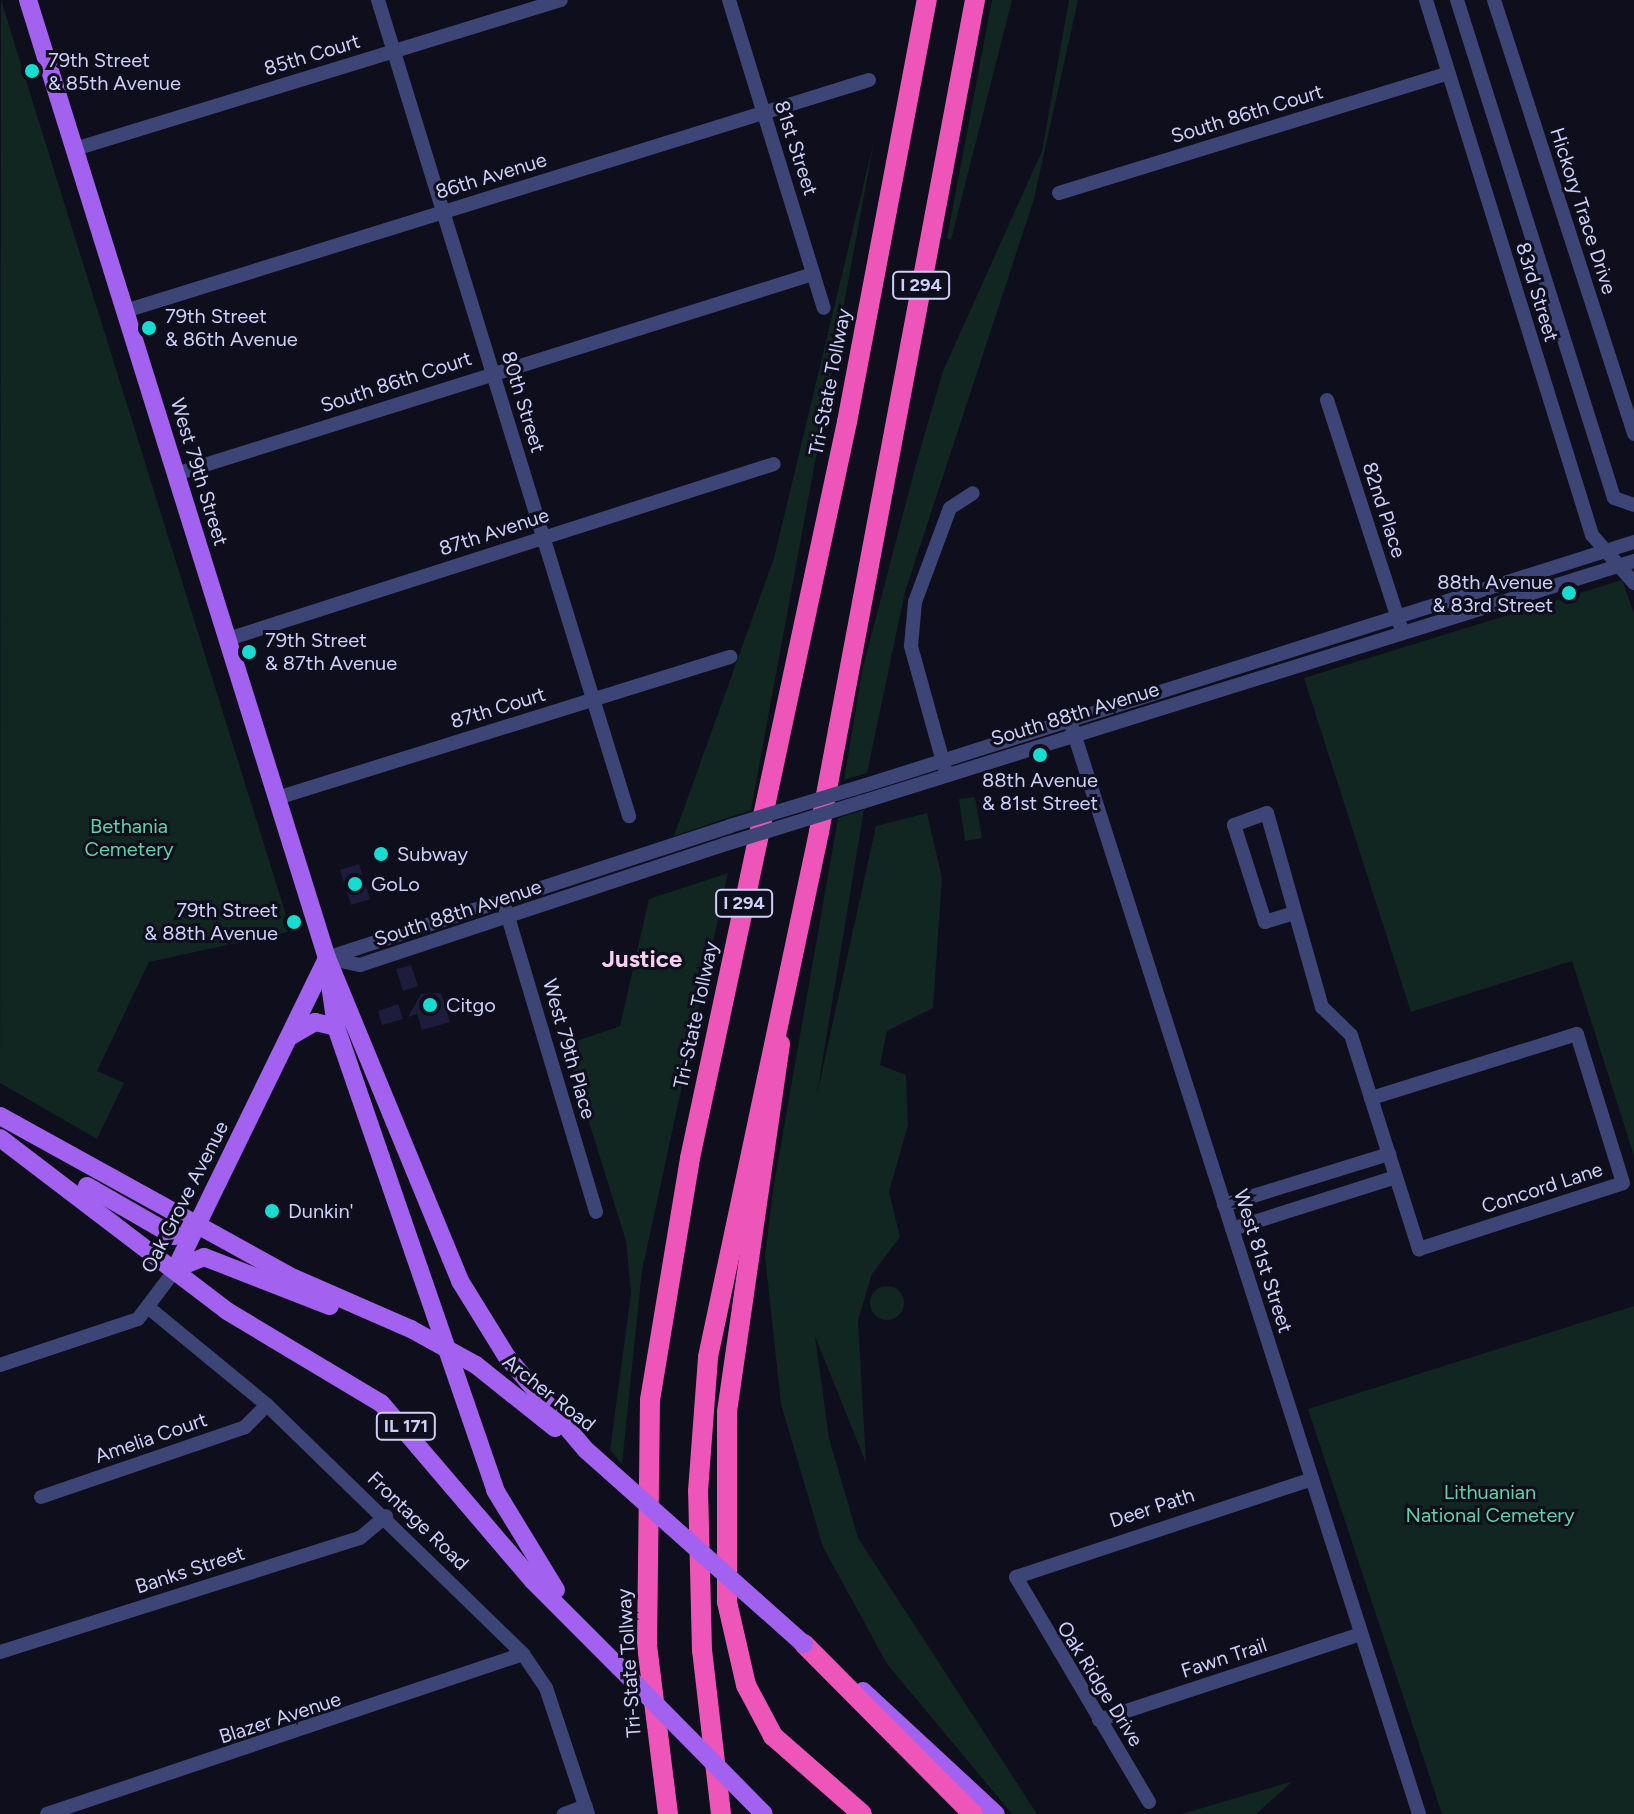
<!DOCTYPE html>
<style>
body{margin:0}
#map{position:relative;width:1634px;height:1814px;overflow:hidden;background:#0e0e1c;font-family:Figtree,sans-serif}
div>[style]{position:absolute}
.green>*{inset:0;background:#112521}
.round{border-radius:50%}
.building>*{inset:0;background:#1d1c3b}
.minor>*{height:14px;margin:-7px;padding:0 7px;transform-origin:7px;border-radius:7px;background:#3d4576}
.major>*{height:18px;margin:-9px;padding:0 9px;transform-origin:9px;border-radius:9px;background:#a261ee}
.highway>*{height:20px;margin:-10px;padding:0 10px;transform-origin:10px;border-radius:10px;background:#ed56b8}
.minor-bridge>*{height:14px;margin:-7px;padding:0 7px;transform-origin:7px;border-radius:7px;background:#3d4576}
.major-bridge>*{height:18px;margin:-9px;padding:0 9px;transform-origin:9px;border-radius:9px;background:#a261ee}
.dots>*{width:22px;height:22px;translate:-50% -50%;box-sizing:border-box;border:4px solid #0e0e1c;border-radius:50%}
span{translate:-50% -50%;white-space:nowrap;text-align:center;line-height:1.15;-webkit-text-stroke:6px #0e0e1c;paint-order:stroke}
.shield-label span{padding:2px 6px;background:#0e0e1c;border:2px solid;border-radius:6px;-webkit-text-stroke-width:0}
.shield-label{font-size:18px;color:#ced0fa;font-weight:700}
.street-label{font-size:20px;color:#ced0fa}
.poi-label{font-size:20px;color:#ced0fa}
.left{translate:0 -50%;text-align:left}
.right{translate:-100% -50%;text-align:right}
.park-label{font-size:20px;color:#63d1a3}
.quarter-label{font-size:24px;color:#fad0f2;font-weight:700}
</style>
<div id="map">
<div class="green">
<div style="clip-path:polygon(1px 0,291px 931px,149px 962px,97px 1071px,124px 1083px,97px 1139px,0 1083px)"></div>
<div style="clip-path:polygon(900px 0,751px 810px,674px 836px,774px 558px,874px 141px)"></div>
<div style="clip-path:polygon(992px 0,1012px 0,951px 240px,947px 238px)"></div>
<div style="clip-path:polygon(1069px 0,1078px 0,1034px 199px,905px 592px,867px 773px,844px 780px,862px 671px,915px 468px,943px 371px,1042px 151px)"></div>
<div style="clip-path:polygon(1622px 580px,1634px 613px,1634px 1156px,1572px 961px,1411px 1012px,1304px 678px)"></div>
<div style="clip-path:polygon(975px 797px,982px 838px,965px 841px,959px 799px)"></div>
<div style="clip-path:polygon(864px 810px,817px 1094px,876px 826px,927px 813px,942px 878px,933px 1008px,887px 1031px,880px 1065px,906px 1075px,908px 1125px,889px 1192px,900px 1237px,872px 1274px,858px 1320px,866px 1463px,815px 1336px,829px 1438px,858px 1538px,1037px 1814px,1012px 1814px,887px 1664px,823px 1547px,781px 1404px,765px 1256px,773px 1190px,838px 818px)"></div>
<div style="clip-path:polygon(728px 873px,642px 1271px,622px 1464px,610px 1450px,631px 1293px,626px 1241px,565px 1045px,620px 1026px,649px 899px)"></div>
<div class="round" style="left:870px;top:1286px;width:34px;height:34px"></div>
<div style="clip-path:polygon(1634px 1306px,1634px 1814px,1442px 1814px,1308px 1409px)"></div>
<div style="clip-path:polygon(1293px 1781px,1256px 1814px,1182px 1814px)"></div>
</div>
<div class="building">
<div style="clip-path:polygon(359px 864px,370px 899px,351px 905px,340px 870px)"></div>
<div style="clip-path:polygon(411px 965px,418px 986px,403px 991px,396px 969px)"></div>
<div style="clip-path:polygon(441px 993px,450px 1022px,422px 1030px,417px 1014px,408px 1017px,421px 994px)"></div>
<div style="clip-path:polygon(398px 1004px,403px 1019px,382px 1025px,378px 1011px)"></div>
</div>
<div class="minor">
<div style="left:378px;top:0;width:854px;rotate:72.9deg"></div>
<div style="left:729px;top:0;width:322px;rotate:72.9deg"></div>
<div style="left:1426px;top:0;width:560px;rotate:72.76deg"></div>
<div style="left:1592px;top:535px;width:64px;rotate:48.8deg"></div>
<div style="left:1457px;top:0;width:522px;rotate:72.5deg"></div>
<div style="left:1614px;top:498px;width:21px;rotate:19deg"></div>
<div style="left:1494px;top:0;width:456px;rotate:72.1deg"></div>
<div style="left:75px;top:149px;width:508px;rotate:-17.04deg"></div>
<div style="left:1059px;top:193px;width:406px;rotate:-17.1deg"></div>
<div style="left:125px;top:311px;width:779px;rotate:-17.25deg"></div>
<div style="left:1327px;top:400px;width:237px;rotate:72deg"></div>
<div style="left:176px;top:474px;width:668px;rotate:-17.43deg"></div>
<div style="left:228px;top:639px;width:573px;rotate:-17.77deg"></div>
<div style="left:1070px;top:721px;width:1147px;rotate:72.29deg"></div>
<div style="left:945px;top:769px;width:128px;rotate:-105.5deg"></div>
<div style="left:911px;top:646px;width:44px;rotate:-84.8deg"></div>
<div style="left:915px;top:602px;width:100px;rotate:-69.6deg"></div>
<div style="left:950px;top:508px;width:27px;rotate:-33deg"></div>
<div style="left:866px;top:785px;width:806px;rotate:-17.56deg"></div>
<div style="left:277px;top:798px;width:475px;rotate:-17.3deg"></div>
<div style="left:862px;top:802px;width:809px;rotate:-17.34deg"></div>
<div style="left:506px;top:910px;width:315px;rotate:73.4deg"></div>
<div style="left:1291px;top:914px;width:27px;rotate:163deg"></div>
<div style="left:1265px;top:922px;width:102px;rotate:-107.7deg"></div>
<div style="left:1234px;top:825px;width:35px;rotate:-20deg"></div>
<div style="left:1267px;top:813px;width:202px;rotate:74.2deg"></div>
<div style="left:1322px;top:1007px;width:40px;rotate:44deg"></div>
<div style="left:1351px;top:1035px;width:225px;rotate:72.4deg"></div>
<div style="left:1419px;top:1249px;width:214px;rotate:-17.9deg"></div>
<div style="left:1623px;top:1183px;width:156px;rotate:-107.2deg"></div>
<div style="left:1577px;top:1034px;width:216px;rotate:162.7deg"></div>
<div style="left:327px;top:958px;width:424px;rotate:-18.1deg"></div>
<div style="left:327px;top:958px;width:34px;rotate:12deg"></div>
<div style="left:360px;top:965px;width:385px;rotate:-18.3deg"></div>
<div style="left:1224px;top:1205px;width:173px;rotate:-17.2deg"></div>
<div style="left:1232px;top:1229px;width:172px;rotate:-17.6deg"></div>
<div style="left:149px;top:1308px;width:153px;rotate:39.4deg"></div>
<div style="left:267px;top:1405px;width:357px;rotate:44.2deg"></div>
<div style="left:523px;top:1654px;width:41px;rotate:55.9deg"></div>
<div style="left:546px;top:1688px;width:133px;rotate:71.6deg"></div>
<div style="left:0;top:1365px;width:145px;rotate:-18.4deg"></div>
<div style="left:138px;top:1319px;width:61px;rotate:-52.9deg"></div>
<div style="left:41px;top:1497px;width:216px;rotate:-18.9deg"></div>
<div style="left:245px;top:1427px;width:31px;rotate:-45deg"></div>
<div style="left:0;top:1652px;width:378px;rotate:-17.6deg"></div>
<div style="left:360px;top:1538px;width:34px;rotate:-40deg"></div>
<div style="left:1099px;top:1720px;width:276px;rotate:-18.2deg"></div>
<div style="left:1149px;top:1802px;width:261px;rotate:-120.6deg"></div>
<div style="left:1016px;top:1577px;width:312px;rotate:-18.3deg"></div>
<div style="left:47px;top:1814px;width:502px;rotate:-18.58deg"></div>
<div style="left:564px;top:1814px;width:23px;rotate:-20deg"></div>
</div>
<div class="major">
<div style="left:28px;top:0;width:1004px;rotate:72.67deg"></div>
<div style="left:327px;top:958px;width:349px;rotate:67.6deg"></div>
<div style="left:460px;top:1281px;width:89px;rotate:58.3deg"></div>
<div style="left:507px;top:1357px;width:122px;rotate:49.7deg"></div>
<div style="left:329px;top:977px;width:50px;rotate:82deg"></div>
<div style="left:336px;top:1027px;width:490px;rotate:71deg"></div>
<div style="left:495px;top:1490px;width:117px;rotate:58.6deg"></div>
<div style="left:291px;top:1036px;width:28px;rotate:-30deg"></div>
<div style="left:315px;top:1022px;width:22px;rotate:13deg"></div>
<div style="left:0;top:1116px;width:336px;rotate:28.9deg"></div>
<div style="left:294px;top:1278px;width:128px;rotate:23.6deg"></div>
<div style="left:0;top:1138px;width:285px;rotate:37.3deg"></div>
<div style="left:227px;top:1311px;width:179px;rotate:30.9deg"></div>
<div style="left:381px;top:1403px;width:234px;rotate:49.5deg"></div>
<div style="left:533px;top:1581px;width:122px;rotate:45deg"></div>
<div style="left:87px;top:1186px;width:100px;rotate:29.9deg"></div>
<div style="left:174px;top:1236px;width:27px;rotate:-20deg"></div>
<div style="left:177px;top:1268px;width:29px;rotate:-22deg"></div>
<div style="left:204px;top:1257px;width:135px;rotate:21.3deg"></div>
<div style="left:175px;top:1270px;width:345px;rotate:-64deg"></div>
<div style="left:476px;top:1365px;width:101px;rotate:38.6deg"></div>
<div style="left:863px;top:1691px;width:181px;rotate:42.8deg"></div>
</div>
<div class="highway">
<div style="left:780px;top:1044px;width:372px;rotate:98.2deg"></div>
<div style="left:727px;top:1412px;width:190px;rotate:90deg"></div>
<div style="left:727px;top:1602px;width:85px;rotate:77.1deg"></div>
<div style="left:746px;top:1685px;width:58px;rotate:62.1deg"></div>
<div style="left:773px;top:1736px;width:118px;rotate:41.2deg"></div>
<div style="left:804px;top:1644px;width:240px;rotate:45.2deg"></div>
<div style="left:668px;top:1814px;width:169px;rotate:-97.1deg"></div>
<div style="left:647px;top:1646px;width:246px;rotate:-89.3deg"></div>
<div style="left:650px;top:1400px;width:245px;rotate:-80.6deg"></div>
<div style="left:690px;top:1158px;width:753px;rotate:-77.96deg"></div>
<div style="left:847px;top:422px;width:430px;rotate:-79.3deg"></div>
<div style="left:721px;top:1814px;width:164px;rotate:-96.6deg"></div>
<div style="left:702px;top:1651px;width:160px;rotate:-91.4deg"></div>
<div style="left:698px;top:1491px;width:134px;rotate:-85.7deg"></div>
<div style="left:708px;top:1357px;width:537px;rotate:-78.06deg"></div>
<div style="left:819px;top:832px;width:846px;rotate:-79.38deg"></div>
</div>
<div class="minor-bridge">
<div style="left:730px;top:826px;width:142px;rotate:-16.8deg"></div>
<div style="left:726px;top:844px;width:142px;rotate:-17.2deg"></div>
</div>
<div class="major-bridge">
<div style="left:411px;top:1329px;width:74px;rotate:29deg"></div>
<div style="left:586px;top:1450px;width:292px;rotate:41.7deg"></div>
<div style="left:619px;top:1667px;width:206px;rotate:45.4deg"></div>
</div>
<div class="dots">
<div style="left:32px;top:71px;background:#18dccf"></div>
<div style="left:149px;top:328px;background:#18dccf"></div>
<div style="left:1569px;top:593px;background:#18dccf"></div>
<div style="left:249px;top:652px;background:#18dccf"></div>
<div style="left:1040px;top:755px;background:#18dccf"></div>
<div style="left:381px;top:854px;background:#18dccf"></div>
<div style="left:355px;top:884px;background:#18dccf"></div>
<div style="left:294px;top:922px;background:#18dccf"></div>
<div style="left:430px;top:1005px;background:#18dccf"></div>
<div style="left:272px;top:1211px;background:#18dccf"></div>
</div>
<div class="shield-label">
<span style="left:921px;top:285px">I 294</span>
<span style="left:744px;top:903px">I 294</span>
<span style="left:406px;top:1426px">IL 171</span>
</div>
<div class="street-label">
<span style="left:312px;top:55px;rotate:-17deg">85th Court</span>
<span style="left:1247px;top:114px;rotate:-17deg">South 86th Court</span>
<span style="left:796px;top:148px;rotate:72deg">81st Street</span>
<span style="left:491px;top:176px;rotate:-17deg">86th Avenue</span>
<span style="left:1583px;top:211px;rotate:72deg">Hickory Trace Drive</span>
<span style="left:1537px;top:292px;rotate:73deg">83rd Street</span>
<span style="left:396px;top:382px;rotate:-18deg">South 86th Court</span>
<span style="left:830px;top:382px;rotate:-79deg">Tri-State Tollway</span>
<span style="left:523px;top:402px;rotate:73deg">80th Street</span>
<span style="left:199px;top:472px;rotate:73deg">West 79th Street</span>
<span style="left:1384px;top:510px;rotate:72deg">82nd Place</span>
<span style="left:494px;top:532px;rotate:-18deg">87th Avenue</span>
<span style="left:498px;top:708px;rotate:-17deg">87th Court</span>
<span style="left:1075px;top:714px;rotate:-17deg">South 88th Avenue</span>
<span style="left:458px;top:913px;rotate:-18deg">South 88th Avenue</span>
<span style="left:696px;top:1015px;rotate:-78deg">Tri-State Tollway</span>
<span style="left:569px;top:1049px;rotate:74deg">West 79th Place</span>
<span style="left:1542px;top:1188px;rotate:-18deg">Concord Lane</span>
<span style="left:185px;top:1197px;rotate:-63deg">Oak Grove Avenue</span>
<span style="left:1263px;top:1261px;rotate:72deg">West 81st Street</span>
<span style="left:549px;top:1393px;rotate:38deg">Archer Road</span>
<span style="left:151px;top:1438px;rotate:-19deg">Amelia Court</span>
<span style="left:1152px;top:1508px;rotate:-18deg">Deer Path</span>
<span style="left:418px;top:1521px;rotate:44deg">Frontage Road</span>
<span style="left:190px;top:1570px;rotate:-18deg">Banks Street</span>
<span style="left:1224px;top:1658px;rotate:-18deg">Fawn Trail</span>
<span style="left:629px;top:1663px;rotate:-94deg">Tri-State Tollway</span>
<span style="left:1100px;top:1684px;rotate:58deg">Oak Ridge Drive</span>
<span style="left:280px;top:1718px;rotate:-18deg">Blazer Avenue</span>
</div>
<div class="poi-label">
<span class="left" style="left:48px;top:72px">79th Street<br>&amp; 85th Avenue</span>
<span class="left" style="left:165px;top:328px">79th Street<br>&amp; 86th Avenue</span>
<span class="right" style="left:1553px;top:594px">88th Avenue<br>&amp; 83rd Street</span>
<span class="left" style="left:265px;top:652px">79th Street<br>&amp; 87th Avenue</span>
<span style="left:1040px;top:792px">88th Avenue<br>&amp; 81st Street</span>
<span class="left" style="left:397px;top:854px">Subway</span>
<span class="left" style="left:371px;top:884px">GoLo</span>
<span class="right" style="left:278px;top:922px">79th Street<br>&amp; 88th Avenue</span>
<span class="left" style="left:446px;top:1005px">Citgo</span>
<span class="left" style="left:288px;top:1211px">Dunkin'</span>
</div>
<div class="park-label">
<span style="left:129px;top:838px">Bethania<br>Cemetery</span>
<span style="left:1490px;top:1504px">Lithuanian<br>National Cemetery</span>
</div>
<div class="quarter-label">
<span style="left:642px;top:959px">Justice</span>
</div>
</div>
